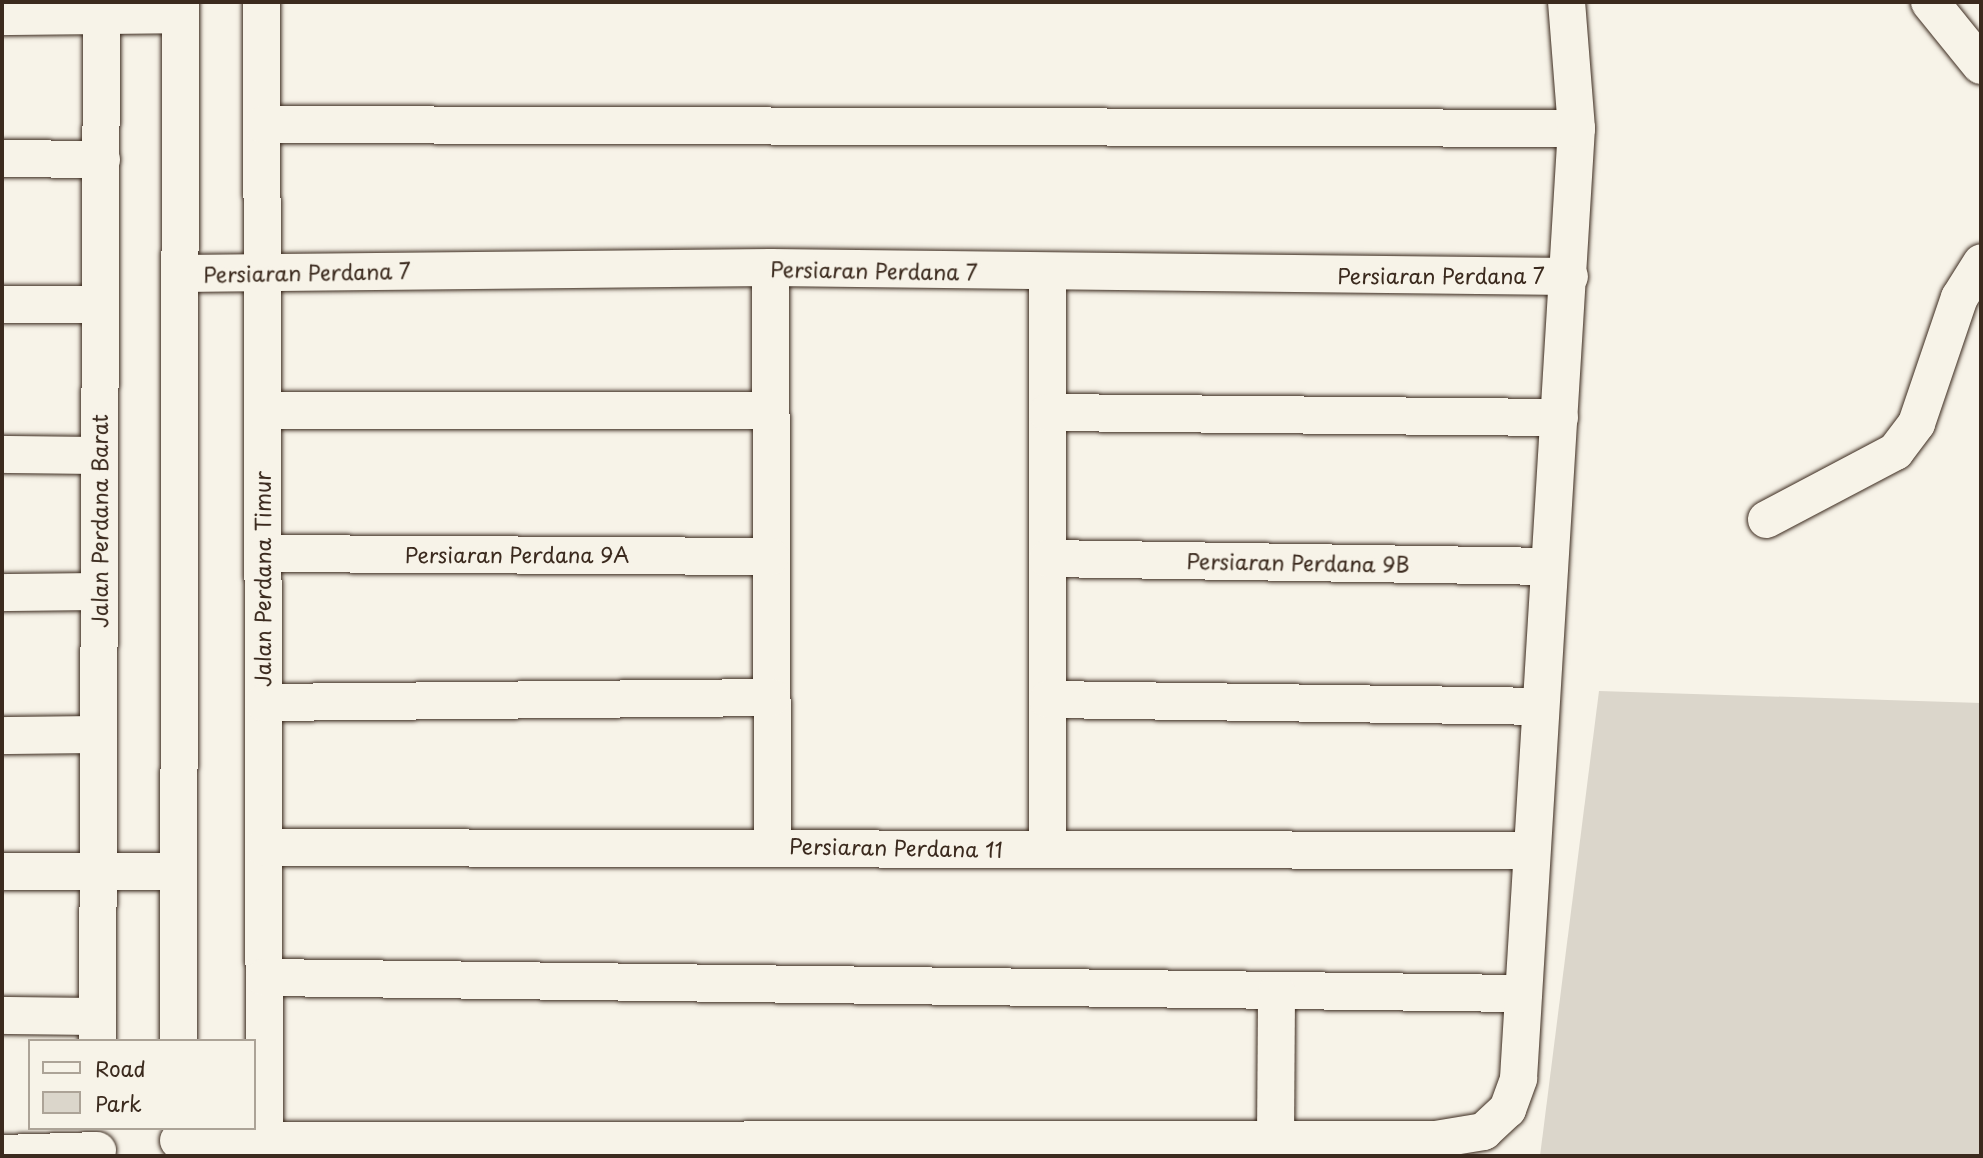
<!DOCTYPE html>
<style>
body{margin:0}
#map{position:relative;width:1983px;height:1158px;overflow:hidden;background:#f7f3e8;font-family:"Playpen Sans",sans-serif}
div>[style]{position:absolute}
.green>*{inset:0;background:#dbd6cb}
.roads{filter:drop-shadow(0 0 2px #3b2a1e) drop-shadow(0 0 2px #3b2a1e)}
.minor>*{height:37px;margin:-18.5px;padding:0 18.5px;transform-origin:18.5px;border-radius:18.5px;background:#f7f3e8}
.major>*{height:38px;margin:-19px;padding:0 19px;transform-origin:19px;border-radius:19px;background:#f7f3e8}
span{translate:-50% -50%;white-space:nowrap;text-align:center;line-height:1.15;-webkit-text-stroke:6px #f7f3e8;paint-order:stroke}
.street-label{font-size:21px;color:#3b2a1e}
.frame{position:absolute;inset:0;border:4px solid #3b2a1e;pointer-events:none}
.legend{position:absolute;left:28px;top:1039px;width:228px;height:91px;box-sizing:border-box;background:#f7f3e8;border:2px solid #aca397;margin:0;padding:9px 12px;list-style:none;font-size:21px;color:#3b2a1e}
.legend li{display:flex;align-items:center;gap:14px;height:35px}
.legend b{width:35px;border:2px solid #aca397}
</style>
<div id="map">
<div class="green">
<div style="clip-path:polygon(1599px 691px,1981px 703px,1981px 1156px,1540px 1156px)"></div>
</div>
<div class="roads">
<div class="minor">
<div style="left:261px;top:2px;width:1154px;rotate:89.85deg"></div>
<div style="left:2px;top:16px;width:178px;rotate:-0.6deg"></div>
<div style="left:262px;top:124px;width:1314px;rotate:0.17deg"></div>
<div style="left:2px;top:158px;width:99px;rotate:0.6deg"></div>
<div style="left:770px;top:267px;width:578px;rotate:89.8deg"></div>
<div style="left:179px;top:273px;width:591px;rotate:-0.58deg"></div>
<div style="left:770px;top:267px;width:799px;rotate:0.65deg"></div>
<div style="left:1047px;top:274px;width:574px;rotate:90deg"></div>
<div style="left:2px;top:304px;width:98px"></div>
<div style="left:262px;top:410px;width:508px"></div>
<div style="left:1047px;top:412px;width:512px;rotate:0.56deg"></div>
<div style="left:2px;top:454px;width:97px;rotate:0.6deg"></div>
<div style="left:1766px;top:519px;width:146px;rotate:-27.8deg"></div>
<div style="left:1895px;top:451px;width:35px;rotate:-53deg"></div>
<div style="left:1916px;top:423px;width:133px;rotate:-71.2deg"></div>
<div style="left:1959px;top:297px;width:41px;rotate:-57.8deg"></div>
<div style="left:263px;top:553px;width:507px;rotate:0.34deg"></div>
<div style="left:1047px;top:558px;width:502px;rotate:0.91deg"></div>
<div style="left:2px;top:592px;width:97px;rotate:-0.6deg"></div>
<div style="left:1047px;top:699px;width:492px;rotate:0.8deg"></div>
<div style="left:263px;top:702px;width:508px;rotate:-0.56deg"></div>
<div style="left:2px;top:735px;width:96px;rotate:-0.6deg"></div>
<div style="left:263px;top:847px;width:1266px;rotate:0.14deg"></div>
<div style="left:2px;top:871px;width:176px"></div>
<div style="left:264px;top:977px;width:1259px;rotate:0.73deg"></div>
<div style="left:2px;top:1015px;width:95px;rotate:0.6deg"></div>
<div style="left:97px;top:1041px;width:1039px;rotate:-89.78deg"></div>
<div style="left:178px;top:1041px;width:1039px;rotate:-89.89deg"></div>
<div style="left:1275px;top:1139px;width:147px;rotate:-89.6deg"></div>
<div style="left:178px;top:1140px;width:1257px;rotate:-0.05deg"></div>
<div style="left:1435px;top:1139px;width:49px;rotate:-9.5deg"></div>
<div style="left:1483px;top:1131px;width:33px;rotate:-43deg"></div>
<div style="left:1507px;top:1109px;width:33px;rotate:-70deg"></div>
<div style="left:1518px;top:1078px;width:952px;rotate:-86.51deg"></div>
<div style="left:1576px;top:128px;width:126px;rotate:-94.5deg"></div>
<div style="left:2px;top:1153px;width:95px;rotate:-1.8deg"></div>
</div>
<div class="major">
<div style="left:1930px;top:2px;width:81px;rotate:51deg"></div>
</div>
</div>
<div class="street-label">
<span style="left:874px;top:270px;rotate:1deg">Persiaran Perdana 7</span>
<span style="left:307px;top:272px;rotate:-1deg">Persiaran Perdana 7</span>
<span style="left:1441px;top:275px">Persiaran Perdana 7</span>
<span style="left:99px;top:521px;rotate:-90deg">Jalan Perdana Barat</span>
<span style="left:517px;top:554px">Persiaran Perdana 9A</span>
<span style="left:1298px;top:562px;rotate:1deg">Persiaran Perdana 9B</span>
<span style="left:262px;top:579px;rotate:-90deg">Jalan Perdana Timur</span>
<span style="left:896px;top:847px;rotate:1deg">Persiaran Perdana 11</span>
</div>
<div class="frame"></div>
<ul class="legend">
<li><b style="height:9px;background:#f7f3e8"></b>Road</li>
<li><b style="height:19px;background:#dbd6cb"></b>Park</li>
</ul>
</div>
